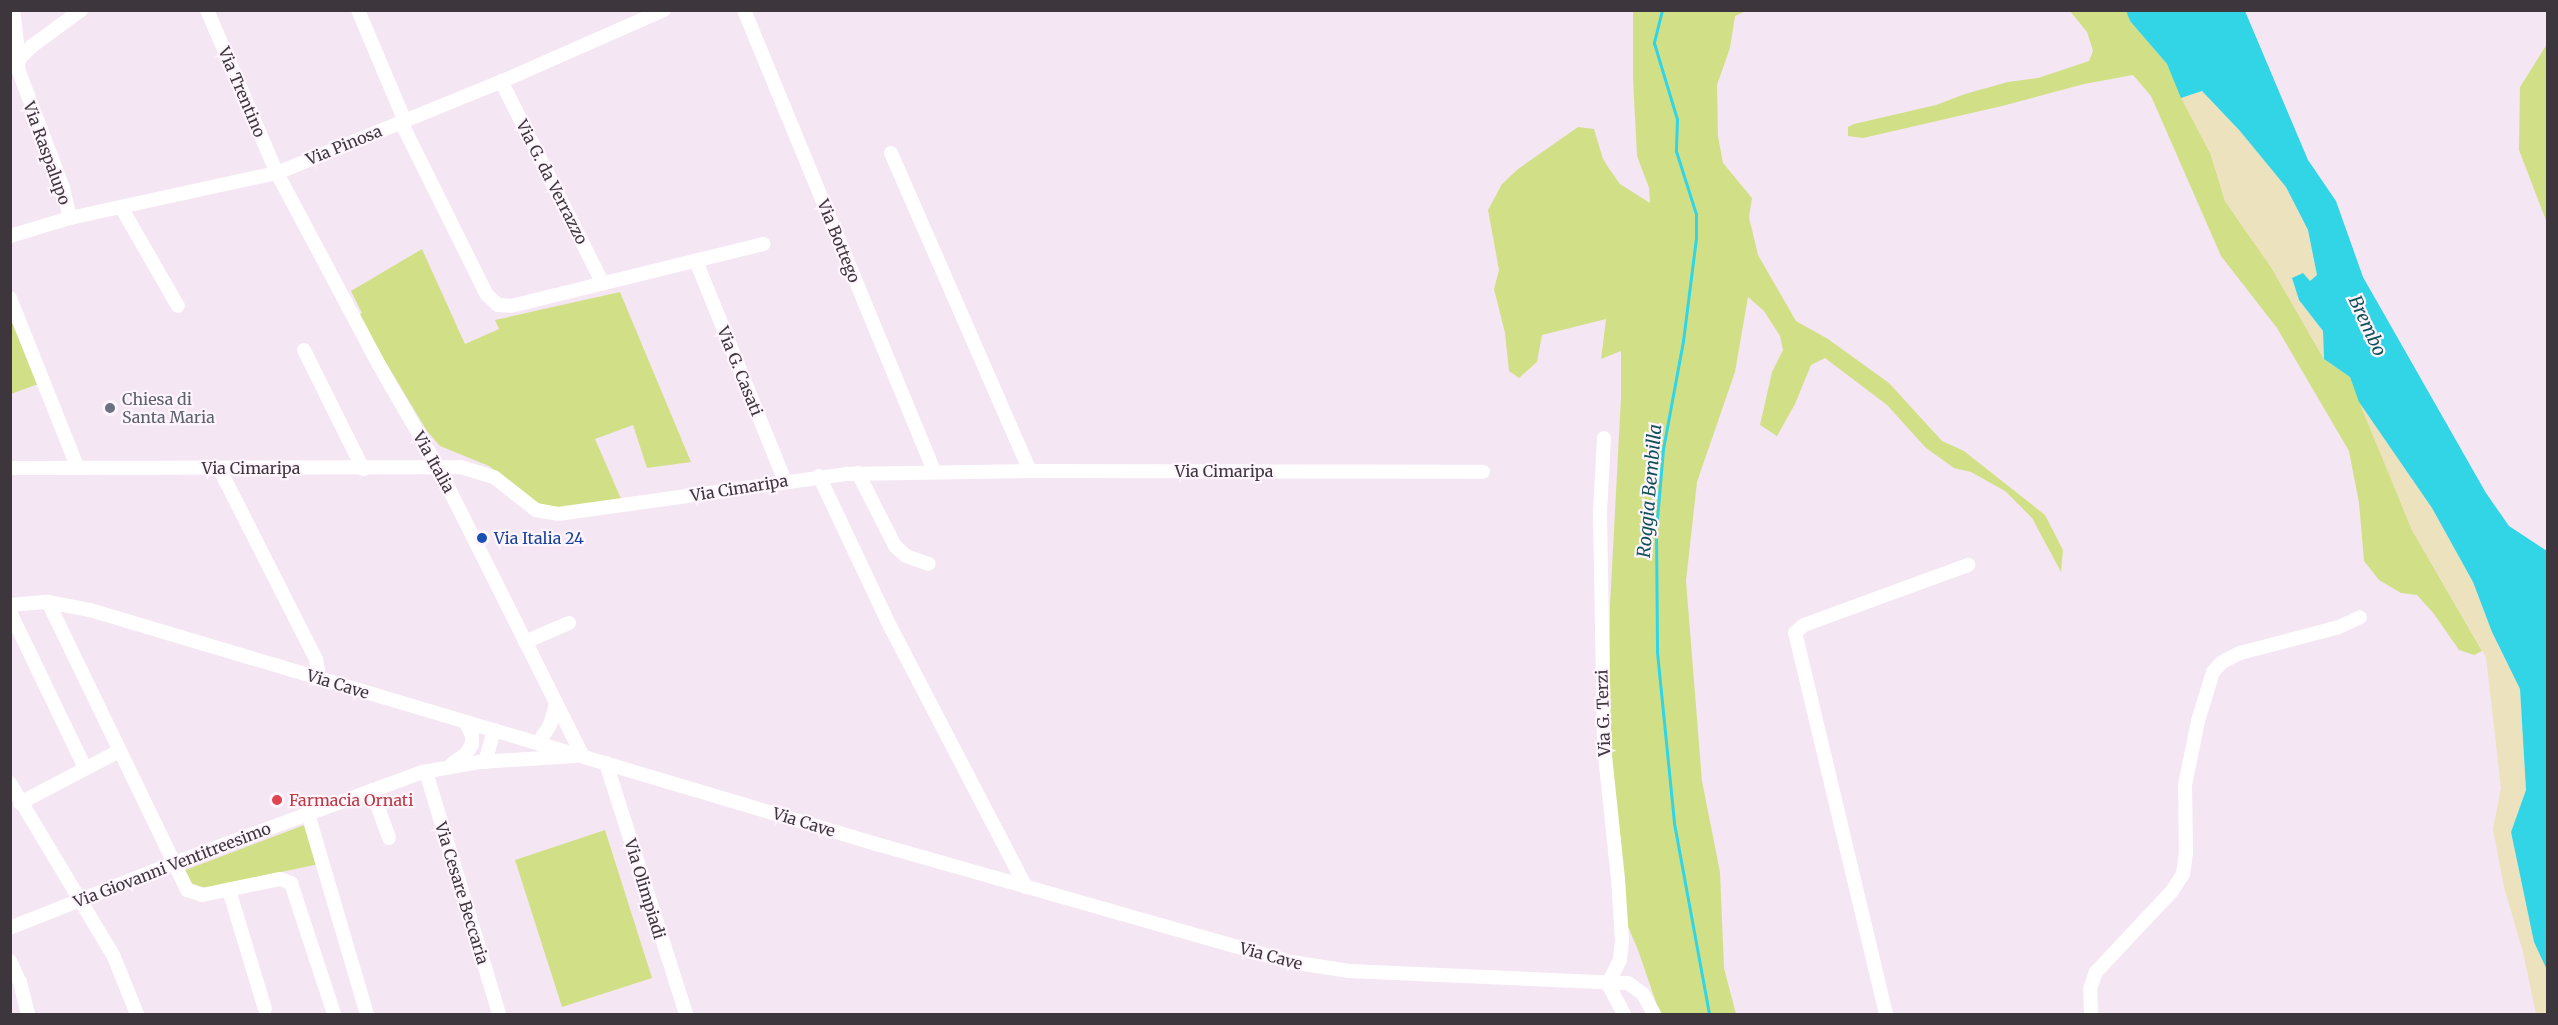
<!DOCTYPE html>
<style>
body{margin:0}
#map{position:relative;width:2558px;height:1025px;overflow:hidden;background:#f5e6f3;font-family:Merriweather,serif}
div>[style]{position:absolute}
.green>*{inset:0;background:#d1e086}
.sand>*{inset:0;background:#ece2bd}
.water>*{inset:0;background:#32d5e5}
.stream>*{height:3px;margin:-1.5px;padding:0 1.5px;transform-origin:1.5px;border-radius:1.5px;background:#32d5e5}
.minor>*{height:14px;margin:-7px;padding:0 7px;transform-origin:7px;border-radius:7px;background:#fff}
.dots>*{width:16px;height:16px;translate:-50% -50%;box-sizing:border-box;border:3px solid #fef5fe;border-radius:50%}
span{translate:-50% -50%;white-space:nowrap;text-align:center;line-height:1.15;-webkit-text-stroke:4.5px #fef5fe;paint-order:stroke}
.street-label{font-size:16px;color:#3d373d}
.worship-label{font-size:16px;color:#5b616d}
.left{translate:0 -50%;text-align:left}
.transit-label{font-size:16px;color:#164399}
.health-label{font-size:16px;color:#be3a42}
.water-label{font-size:18px;color:#0f5158;font-style:italic}
.frame{position:absolute;inset:0;border:12px solid #3d373d;pointer-events:none}
</style>
<div id="map">
<div class="green">
<div style="clip-path:polygon(1633px 11px,1746px 11px,1735px 16px,1730px 48px,1717px 85px,1718px 136px,1723px 163px,1752px 198px,1749px 217px,1758px 255px,1796px 321px,1828px 339px,1889px 383px,1942px 441px,1964px 451px,2045px 515px,2063px 550px,2061px 572px,2032px 518px,2005px 491px,1971px 472px,1954px 468px,1926px 448px,1887px 405px,1825px 358px,1811px 365px,1795px 404px,1777px 436px,1760px 425px,1772px 372px,1783px 350px,1780px 336px,1764px 311px,1748px 297px,1735px 372px,1697px 482px,1686px 581px,1702px 781px,1720px 872px,1724px 968px,1736px 1014px,1660px 1014px,1638px 950px,1626px 922px,1609px 749px,1610px 605px,1621px 398px,1621px 351px,1601px 359px,1606px 319px,1542px 335px,1537px 362px,1519px 378px,1509px 371px,1505px 333px,1494px 289px,1499px 270px,1488px 210px,1502px 184px,1518px 169px,1578px 127px,1594px 129px,1603px 159px,1610px 170px,1620px 184px,1650px 203px,1649px 188px,1637px 156px,1633px 78px)"></div>
<div style="clip-path:polygon(2070px 11px,2126px 11px,2130px 21px,2167px 64px,2211px 155px,2225px 201px,2271px 267px,2324px 359px,2350px 377px,2412px 530px,2482px 651px,2474px 655px,2459px 650px,2434px 614px,2417px 595px,2401px 593px,2379px 580px,2364px 561px,2359px 503px,2349px 451px,2277px 328px,2221px 256px,2151px 96px,2133px 75px,2084px 84px,2002px 106px,1863px 138px,1848px 136px,1848px 127px,1854px 124px,1936px 105px,1965px 94px,2008px 82px,2038px 78px,2089px 61px,2093px 51px,2087px 32px)"></div>
<div style="clip-path:polygon(2547px 44px,2547px 223px,2519px 150px,2520px 87px)"></div>
<div style="clip-path:polygon(422px 249px,465px 344px,499px 329px,495px 320px,620px 292px,691px 462px,647px 468px,633px 425px,595px 439px,622px 501px,544px 509px,489px 466px,440px 446px,427px 431px,358px 316px,362px 313px,351px 291px)"></div>
<div style="clip-path:polygon(10px 318px,38px 384px,11px 394px,10px 394px)"></div>
<div style="clip-path:polygon(307px 824px,319px 864px,205px 888px,191px 883px,183px 871px)"></div>
<div style="clip-path:polygon(605px 830px,652px 978px,562px 1007px,515px 860px)"></div>
</div>
<div class="sand">
<div style="clip-path:polygon(2202px 91px,2240px 131px,2286px 187px,2308px 230px,2317px 275px,2310px 281px,2292px 278px,2299px 300px,2323px 331px,2324px 359px,2271px 267px,2225px 201px,2211px 155px,2181px 98px)"></div>
<div style="clip-path:polygon(2359px 402px,2432px 508px,2473px 582px,2492px 632px,2520px 689px,2526px 790px,2511px 832px,2534px 942px,2547px 970px,2547px 1014px,2536px 1014px,2523px 952px,2504px 887px,2493px 829px,2501px 788px,2486px 657px,2412px 530px)"></div>
</div>
<div class="water">
<div style="clip-path:polygon(2126px 11px,2245px 11px,2308px 160px,2336px 201px,2363px 277px,2486px 493px,2509px 526px,2547px 551px,2547px 970px,2534px 942px,2511px 832px,2526px 790px,2520px 689px,2492px 632px,2473px 582px,2432px 508px,2359px 402px,2350px 377px,2324px 359px,2323px 331px,2299px 300px,2292px 278px,2303px 273px,2310px 281px,2317px 275px,2308px 230px,2286px 187px,2240px 131px,2202px 91px,2181px 98px,2167px 64px,2130px 21px)"></div>
</div>
<div class="stream">
<div style="left:1662px;top:10px;width:34px;rotate:104deg"></div>
<div style="left:1654px;top:43px;width:79px;rotate:73.2deg"></div>
<div style="left:1677px;top:119px;width:32px;rotate:92deg"></div>
<div style="left:1676px;top:151px;width:66px;rotate:72.4deg"></div>
<div style="left:1696px;top:214px;width:24px;rotate:90deg"></div>
<div style="left:1696px;top:238px;width:104px;rotate:97.2deg"></div>
<div style="left:1683px;top:341px;width:110px;rotate:100.5deg"></div>
<div style="left:1663px;top:449px;width:81px;rotate:94.9deg"></div>
<div style="left:1656px;top:530px;width:122px;rotate:89.5deg"></div>
<div style="left:1657px;top:652px;width:172px;rotate:84.3deg"></div>
<div style="left:1674px;top:823px;width:194px;rotate:79.6deg"></div>
</div>
<div class="minor">
<div style="left:13px;top:10px;width:49px;rotate:83deg"></div>
<div style="left:207px;top:10px;width:177px;rotate:66.8deg"></div>
<div style="left:277px;top:173px;width:217px;rotate:62deg"></div>
<div style="left:379px;top:365px;width:125px;rotate:60.1deg"></div>
<div style="left:441px;top:473px;width:317px;rotate:63.4deg"></div>
<div style="left:358px;top:10px;width:121px;rotate:67.1deg"></div>
<div style="left:744px;top:10px;width:500px;rotate:67.6deg"></div>
<div style="left:501px;top:81px;width:227px;rotate:63.3deg"></div>
<div style="left:401px;top:122px;width:193px;rotate:63.6deg"></div>
<div style="left:487px;top:295px;width:15px;rotate:42deg"></div>
<div style="left:498px;top:305px;width:13px;rotate:4deg"></div>
<div style="left:511px;top:306px;width:260px;rotate:-13.8deg"></div>
<div style="left:891px;top:153px;width:347px;rotate:66.4deg"></div>
<div style="left:121px;top:207px;width:114px;rotate:60.1deg"></div>
<div style="left:70px;top:218px;width:31px;rotate:-103deg"></div>
<div style="left:63px;top:188px;width:127px;rotate:-110.7deg"></div>
<div style="left:18px;top:69px;width:10px;rotate:-84deg"></div>
<div style="left:19px;top:59px;width:18px;rotate:-45deg"></div>
<div style="left:32px;top:46px;width:61px;rotate:-36.3deg"></div>
<div style="left:10px;top:236px;width:63px;rotate:-16.7deg"></div>
<div style="left:70px;top:218px;width:212px;rotate:-12.3deg"></div>
<div style="left:277px;top:173px;width:246px;rotate:-22.2deg"></div>
<div style="left:505px;top:80px;width:174px;rotate:-23.8deg"></div>
<div style="left:696px;top:261px;width:237px;rotate:68deg"></div>
<div style="left:10px;top:298px;width:181px;rotate:68.3deg"></div>
<div style="left:304px;top:350px;width:133px;rotate:63.6deg"></div>
<div style="left:1604px;top:438px;width:75px;rotate:93.1deg"></div>
<div style="left:1600px;top:513px;width:233px;rotate:89deg"></div>
<div style="left:1604px;top:746px;width:134px;rotate:84deg"></div>
<div style="left:1618px;top:879px;width:61px;rotate:86.2deg"></div>
<div style="left:1622px;top:940px;width:20px;rotate:96deg"></div>
<div style="left:1620px;top:960px;width:27px;rotate:117deg"></div>
<div style="left:10px;top:468px;width:451px;rotate:-0.1deg"></div>
<div style="left:461px;top:467px;width:34px;rotate:17deg"></div>
<div style="left:494px;top:477px;width:53px;rotate:38.2deg"></div>
<div style="left:536px;top:510px;width:22px;rotate:10deg"></div>
<div style="left:558px;top:514px;width:292px;rotate:-7.9deg"></div>
<div style="left:847px;top:474px;width:183px;rotate:-0.9deg"></div>
<div style="left:1030px;top:471px;width:453px;rotate:0.1deg"></div>
<div style="left:219px;top:468px;width:214px;rotate:63.1deg"></div>
<div style="left:316px;top:659px;width:11px;rotate:80deg"></div>
<div style="left:318px;top:670px;width:9px;rotate:111deg"></div>
<div style="left:858px;top:473px;width:82px;rotate:63.1deg"></div>
<div style="left:895px;top:546px;width:15px;rotate:42deg"></div>
<div style="left:906px;top:556px;width:24px;rotate:19deg"></div>
<div style="left:819px;top:476px;width:168px;rotate:64.7deg"></div>
<div style="left:891px;top:628px;width:292px;rotate:62.5deg"></div>
<div style="left:48px;top:602px;width:320px;rotate:64.2deg"></div>
<div style="left:187px;top:890px;width:16px;rotate:18deg"></div>
<div style="left:202px;top:895px;width:80px;rotate:-11.6deg"></div>
<div style="left:280px;top:879px;width:12px;rotate:20deg"></div>
<div style="left:291px;top:883px;width:138px;rotate:71.8deg"></div>
<div style="left:10px;top:605px;width:38px;rotate:-5deg"></div>
<div style="left:48px;top:602px;width:43px;rotate:10.8deg"></div>
<div style="left:90px;top:610px;width:824px;rotate:16.57deg"></div>
<div style="left:880px;top:845px;width:427px;rotate:15.9deg"></div>
<div style="left:1291px;top:962px;width:59px;rotate:8.8deg"></div>
<div style="left:1349px;top:971px;width:279px;rotate:2.5deg"></div>
<div style="left:1628px;top:983px;width:19px;rotate:36deg"></div>
<div style="left:1643px;top:994px;width:23px;rotate:61deg"></div>
<div style="left:10px;top:612px;width:173px;rotate:64.3deg"></div>
<div style="left:525px;top:642px;width:48px;rotate:-23.4deg"></div>
<div style="left:538px;top:743px;width:22px;rotate:-56deg"></div>
<div style="left:550px;top:725px;width:22px;rotate:-74deg"></div>
<div style="left:485px;top:762px;width:33px;rotate:-74deg"></div>
<div style="left:606px;top:763px;width:263px;rotate:72.3deg"></div>
<div style="left:452px;top:764px;width:17px;rotate:-36deg"></div>
<div style="left:466px;top:754px;width:12px;rotate:-59deg"></div>
<div style="left:472px;top:744px;width:9px;rotate:-90deg"></div>
<div style="left:472px;top:735px;width:13px;rotate:-117deg"></div>
<div style="left:426px;top:772px;width:253px;rotate:73.2deg"></div>
<div style="left:10px;top:783px;width:203px;rotate:59.1deg"></div>
<div style="left:114px;top:957px;width:61px;rotate:68deg"></div>
<div style="left:372px;top:790px;width:51px;rotate:70.5deg"></div>
<div style="left:20px;top:803px;width:112px;rotate:-27.7deg"></div>
<div style="left:308px;top:814px;width:209px;rotate:73.6deg"></div>
<div style="left:229px;top:890px;width:124px;rotate:73.2deg"></div>
<div style="left:12px;top:927px;width:174px;rotate:-21.6deg"></div>
<div style="left:174px;top:863px;width:265px;rotate:-20.1deg"></div>
<div style="left:423px;top:772px;width:57px;rotate:-10.1deg"></div>
<div style="left:479px;top:762px;width:95px;rotate:-3.6deg"></div>
<div style="left:10px;top:961px;width:23px;rotate:65deg"></div>
<div style="left:20px;top:982px;width:33px;rotate:76deg"></div>
<div style="left:1608px;top:984px;width:34px;rotate:62deg"></div>
<div style="left:1886px;top:1014px;width:392px;rotate:-103.4deg"></div>
<div style="left:1795px;top:633px;width:12px;rotate:-42deg"></div>
<div style="left:1804px;top:625px;width:175px;rotate:-20.1deg"></div>
<div style="left:2091px;top:1014px;width:25px;rotate:-92deg"></div>
<div style="left:2090px;top:989px;width:18px;rotate:-71deg"></div>
<div style="left:2096px;top:972px;width:111px;rotate:-46.8deg"></div>
<div style="left:2172px;top:891px;width:20px;rotate:-57deg"></div>
<div style="left:2183px;top:874px;width:21px;rotate:-82deg"></div>
<div style="left:2186px;top:853px;width:68px;rotate:-90.8deg"></div>
<div style="left:2185px;top:785px;width:65px;rotate:-78.5deg"></div>
<div style="left:2198px;top:721px;width:51px;rotate:-73deg"></div>
<div style="left:2213px;top:672px;width:13px;rotate:-48deg"></div>
<div style="left:2222px;top:662px;width:20px;rotate:-27deg"></div>
<div style="left:2240px;top:653px;width:102px;rotate:-14.7deg"></div>
<div style="left:2339px;top:627px;width:23px;rotate:-25deg"></div>
</div>
<div class="dots">
<div style="left:110px;top:408px;background:#6b7280"></div>
<div style="left:482px;top:538px;background:#1a4fb4"></div>
<div style="left:277px;top:800px;background:#e0444e"></div>
</div>
<div class="street-label">
<span style="left:242px;top:92px;rotate:67deg">Via Trentino</span>
<span style="left:344px;top:145px;rotate:-22deg">Via Pinosa</span>
<span style="left:47px;top:153px;rotate:70deg">Via Raspalupo</span>
<span style="left:552px;top:182px;rotate:63deg">Via G. da Verrazzo</span>
<span style="left:839px;top:241px;rotate:68deg">Via Bottego</span>
<span style="left:740px;top:371px;rotate:68deg">Via G. Casati</span>
<span style="left:434px;top:462px;rotate:61deg">Via Italia</span>
<span style="left:251px;top:468px">Via Cimaripa</span>
<span style="left:1224px;top:471px">Via Cimaripa</span>
<span style="left:739px;top:488px;rotate:-9deg">Via Cimaripa</span>
<span style="left:338px;top:684px;rotate:17deg">Via Cave</span>
<span style="left:1603px;top:713px;rotate:-92deg">Via G. Terzi</span>
<span style="left:804px;top:822px;rotate:17deg">Via Cave</span>
<span style="left:172px;top:865px;rotate:-21deg">Via Giovanni Ventitreesimo</span>
<span style="left:645px;top:889px;rotate:73deg">Via Olimpiadi</span>
<span style="left:462px;top:893px;rotate:73deg">Via Cesare Beccaria</span>
<span style="left:1271px;top:956px;rotate:15deg">Via Cave</span>
</div>
<div class="worship-label">
<span class="left" style="left:122px;top:408px">Chiesa di<br>Santa Maria</span>
</div>
<div class="transit-label">
<span class="left" style="left:494px;top:538px">Via Italia 24</span>
</div>
<div class="health-label">
<span class="left" style="left:289px;top:800px">Farmacia Ornati</span>
</div>
<div class="water-label">
<span style="left:2367px;top:326px;rotate:65deg">Brembo</span>
<span style="left:1650px;top:491px;rotate:-85deg">Roggia Bembilla</span>
</div>
<div class="frame"></div>
</div>
